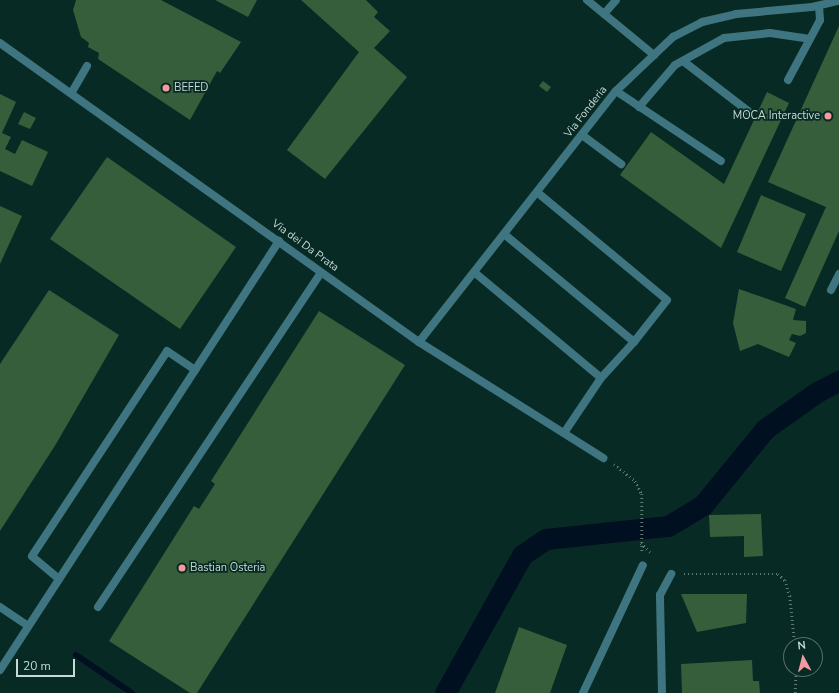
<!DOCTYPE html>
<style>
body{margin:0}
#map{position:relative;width:839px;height:693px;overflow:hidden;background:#082a24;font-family:"Nunito Sans",sans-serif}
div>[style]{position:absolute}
.stream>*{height:6px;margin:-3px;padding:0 3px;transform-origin:3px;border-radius:3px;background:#001020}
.canal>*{height:21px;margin:-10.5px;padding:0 10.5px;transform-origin:10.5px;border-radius:10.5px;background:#001020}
.building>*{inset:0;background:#365e3a}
.path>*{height:2.5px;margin-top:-1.25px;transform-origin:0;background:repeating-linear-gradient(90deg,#5f7974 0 1px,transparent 0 4px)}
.lane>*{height:8px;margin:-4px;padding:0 4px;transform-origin:4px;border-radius:4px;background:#3e7580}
.street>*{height:8px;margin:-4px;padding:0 4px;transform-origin:4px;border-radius:4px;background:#3e7580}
.dots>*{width:11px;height:11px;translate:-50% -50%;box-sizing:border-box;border:2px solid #082a24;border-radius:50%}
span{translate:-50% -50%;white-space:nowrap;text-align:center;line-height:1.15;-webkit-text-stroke:3.5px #082a24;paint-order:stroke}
.poi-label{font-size:11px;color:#c7d9d5}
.left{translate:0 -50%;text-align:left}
.right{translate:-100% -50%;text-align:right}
.street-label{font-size:11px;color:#c7d9d5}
.north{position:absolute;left:783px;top:637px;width:40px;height:40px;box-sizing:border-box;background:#082a24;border:1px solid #54706b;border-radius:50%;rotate:353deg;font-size:11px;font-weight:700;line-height:16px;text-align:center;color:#c7d9d5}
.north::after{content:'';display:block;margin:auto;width:14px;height:18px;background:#f49a9f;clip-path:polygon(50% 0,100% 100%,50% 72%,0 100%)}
.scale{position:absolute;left:16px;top:659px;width:59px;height:18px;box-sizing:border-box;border:2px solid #c7d9d5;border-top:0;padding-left:5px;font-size:12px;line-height:14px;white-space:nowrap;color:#c7d9d5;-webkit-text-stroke:3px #082a24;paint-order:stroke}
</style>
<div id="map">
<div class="stream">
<div style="left:76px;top:655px;width:68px;rotate:34.2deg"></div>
</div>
<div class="canal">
<div style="left:445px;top:693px;width:158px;rotate:-60.8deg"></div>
<div style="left:522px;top:555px;width:29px;rotate:-34deg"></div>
<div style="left:546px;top:539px;width:123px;rotate:-6.1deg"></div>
<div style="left:668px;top:526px;width:41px;rotate:-31deg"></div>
<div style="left:703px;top:505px;width:98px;rotate:-50.8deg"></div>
<div style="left:765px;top:429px;width:64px;rotate:-35.4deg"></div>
<div style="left:817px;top:392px;width:25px;rotate:-27deg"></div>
</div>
<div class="building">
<div style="clip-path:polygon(76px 0,161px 0,241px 42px,220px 73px,217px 71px,190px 120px,98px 59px,99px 53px,88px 47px,89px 43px,81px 37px,73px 10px)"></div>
<div style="clip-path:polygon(215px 0,257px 0,248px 17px)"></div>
<div style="clip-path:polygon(301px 0,366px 0,378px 12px,374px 17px,390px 31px,374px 48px,407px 77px,325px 179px,287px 150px,359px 52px)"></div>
<div style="clip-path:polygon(839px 26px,839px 231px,805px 307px,785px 298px,826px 207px,768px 182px)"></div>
<div style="clip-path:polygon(543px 81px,551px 87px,547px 92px,539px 86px)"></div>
<div style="clip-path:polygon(767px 92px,789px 103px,721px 248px,620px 175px,651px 132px,724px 184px)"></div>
<div style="clip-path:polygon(0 94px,16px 102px,2px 133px,11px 137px,5px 149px,15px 154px,22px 140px,48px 152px,32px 186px,0 171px)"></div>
<div style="clip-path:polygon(24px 112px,36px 118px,30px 129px,18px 124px)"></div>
<div style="clip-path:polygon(107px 157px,236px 247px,180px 329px,50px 239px)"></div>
<div style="clip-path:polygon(761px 195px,806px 214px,781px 271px,737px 252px)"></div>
<div style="clip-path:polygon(0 206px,22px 216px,0 264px)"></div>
<div style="clip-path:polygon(739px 289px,796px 309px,793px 320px,806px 321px,806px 333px,800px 336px,792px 334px,789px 340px,796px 343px,789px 357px,758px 344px,740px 351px,733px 323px)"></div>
<div style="clip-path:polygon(49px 290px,119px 335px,56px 444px,0 531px,0 364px)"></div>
<div style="clip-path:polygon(319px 311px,405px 365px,197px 693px,190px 693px,109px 641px,194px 506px,199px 509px,215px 484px,211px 481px)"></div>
<div style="clip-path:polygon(761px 514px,763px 556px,744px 557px,744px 536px,710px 537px,709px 515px)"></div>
<div style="clip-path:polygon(681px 594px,747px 594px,746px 623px,697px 632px)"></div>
<div style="clip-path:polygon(519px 627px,567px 645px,550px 693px,495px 693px)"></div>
<div style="clip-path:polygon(752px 660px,753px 681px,759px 681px,760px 693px,682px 693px,681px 664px)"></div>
</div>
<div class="path">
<div style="left:614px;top:464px;width:27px;rotate:39deg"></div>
<div style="left:635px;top:481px;width:15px;rotate:62deg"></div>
<div style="left:642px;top:494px;width:59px;rotate:90deg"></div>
<div style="left:641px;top:543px;width:13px;rotate:45deg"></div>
<div style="left:684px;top:574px;width:94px"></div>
<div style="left:778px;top:574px;width:9px;rotate:41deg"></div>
<div style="left:785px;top:580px;width:17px;rotate:73deg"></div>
<div style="left:790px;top:596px;width:49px;rotate:84.2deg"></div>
<div style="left:795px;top:693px;width:24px;rotate:-88deg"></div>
</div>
<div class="lane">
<div style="left:587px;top:0;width:87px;rotate:39.4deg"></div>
<div style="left:604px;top:14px;width:18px;rotate:-49deg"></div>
<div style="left:683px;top:61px;width:82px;rotate:37.6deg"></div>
<div style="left:788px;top:80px;width:68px;rotate:-61.9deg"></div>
<div style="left:820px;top:20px;width:14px;rotate:-94deg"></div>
<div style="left:616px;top:91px;width:126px;rotate:33.7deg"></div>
<div style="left:72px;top:92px;width:30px;rotate:-60deg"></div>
<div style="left:639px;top:107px;width:55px;rotate:-49.4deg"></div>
<div style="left:675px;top:65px;width:56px;rotate:-28.9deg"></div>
<div style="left:724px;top:38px;width:46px;rotate:-6.2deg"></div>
<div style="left:770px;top:33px;width:40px;rotate:8.5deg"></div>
<div style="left:582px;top:135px;width:49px;rotate:36.6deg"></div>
<div style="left:504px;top:234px;width:169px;rotate:39.7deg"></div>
<div style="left:634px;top:342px;width:53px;rotate:-51.8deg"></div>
<div style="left:667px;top:300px;width:169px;rotate:-140.3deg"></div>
<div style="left:474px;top:272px;width:165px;rotate:39.8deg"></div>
<div style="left:601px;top:378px;width:49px;rotate:-47.5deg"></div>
<div style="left:831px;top:290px;width:18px;rotate:-63deg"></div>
<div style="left:564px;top:433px;width:66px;rotate:-56.1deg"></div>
<div style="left:59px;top:579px;width:35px;rotate:-140deg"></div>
<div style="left:32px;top:556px;width:245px;rotate:-56.6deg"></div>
<div style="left:167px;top:351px;width:34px;rotate:34deg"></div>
<div style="left:0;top:607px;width:34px;rotate:34deg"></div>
<div style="left:98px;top:607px;width:402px;rotate:-56.3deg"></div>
<div style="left:0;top:670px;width:512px;rotate:-56.96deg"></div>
</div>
<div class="street">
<div style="left:0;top:43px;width:515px;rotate:35.51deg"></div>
<div style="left:419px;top:342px;width:218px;rotate:32.2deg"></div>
<div style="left:419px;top:342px;width:319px;rotate:-51.9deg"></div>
<div style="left:616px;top:91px;width:79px;rotate:-43.5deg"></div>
<div style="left:673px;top:37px;width:33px;rotate:-27deg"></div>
<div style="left:702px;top:22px;width:35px;rotate:-13deg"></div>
<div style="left:736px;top:14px;width:76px;rotate:-5.3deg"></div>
<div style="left:812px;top:7px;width:28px;rotate:-13deg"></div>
<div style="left:583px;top:693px;width:141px;rotate:-64.9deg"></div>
<div style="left:662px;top:693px;width:98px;rotate:-91.2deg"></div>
<div style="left:660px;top:595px;width:24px;rotate:-62deg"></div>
</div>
<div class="dots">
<div style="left:166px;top:88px;background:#f49a9f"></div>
<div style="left:828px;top:116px;background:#f49a9f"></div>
<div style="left:182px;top:568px;background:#f49a9f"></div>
</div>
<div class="poi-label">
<span class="left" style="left:174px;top:88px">BEFED</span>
<span class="right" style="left:820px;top:116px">MOCA Interactive</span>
<span class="left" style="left:190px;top:568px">Bastian Osteria</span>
</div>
<div class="street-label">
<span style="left:586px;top:112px;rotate:-52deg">Via Fonderia</span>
<span style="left:305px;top:246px;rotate:36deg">Via dei Da Prata</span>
</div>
<div class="north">N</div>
<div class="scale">20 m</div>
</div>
